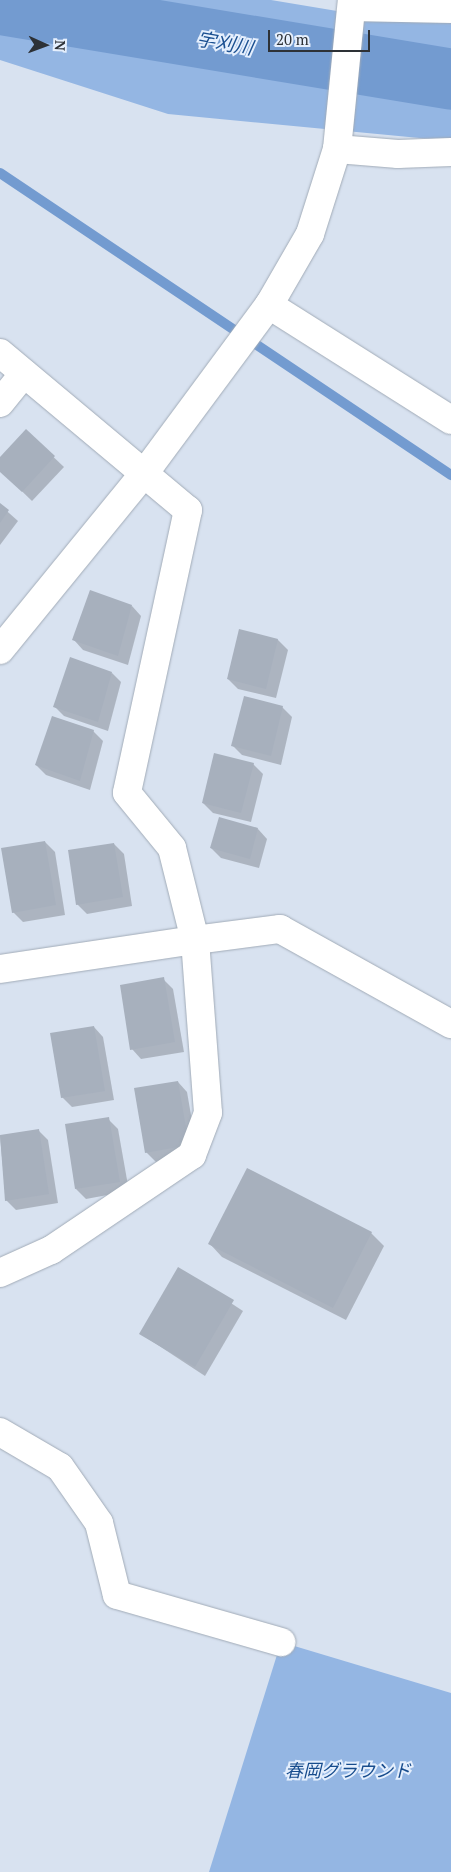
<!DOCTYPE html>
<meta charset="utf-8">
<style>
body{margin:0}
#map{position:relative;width:451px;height:1872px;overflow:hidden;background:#d8e2f0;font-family:"PT Serif","Noto Sans JP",serif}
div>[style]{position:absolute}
.green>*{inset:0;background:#94b6e3}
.shadow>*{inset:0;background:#0003}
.stream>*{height:10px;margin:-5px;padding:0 5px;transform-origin:5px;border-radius:5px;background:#739bd0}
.river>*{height:61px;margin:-30.5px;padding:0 30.5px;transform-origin:30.5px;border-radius:30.5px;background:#739bd0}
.building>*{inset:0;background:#a7b0bd}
.roads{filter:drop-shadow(0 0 1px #a1abb7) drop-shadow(0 0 1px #a1abb7)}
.minor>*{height:28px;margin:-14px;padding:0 14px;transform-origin:14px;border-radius:14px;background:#fff}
span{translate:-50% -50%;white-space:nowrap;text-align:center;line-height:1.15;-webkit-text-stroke:4px #e5effd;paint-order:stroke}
.park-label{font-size:18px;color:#174c8d;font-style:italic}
.water-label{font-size:19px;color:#1b5091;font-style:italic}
.north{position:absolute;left:20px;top:20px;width:50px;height:50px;-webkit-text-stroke:4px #e5effd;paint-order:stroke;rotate:92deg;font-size:14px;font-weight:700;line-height:20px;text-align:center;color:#2d3136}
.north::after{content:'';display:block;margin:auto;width:18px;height:22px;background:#2d3136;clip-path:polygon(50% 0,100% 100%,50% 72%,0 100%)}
.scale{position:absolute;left:268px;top:30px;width:102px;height:22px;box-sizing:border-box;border:2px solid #2d3136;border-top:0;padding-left:6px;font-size:15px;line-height:18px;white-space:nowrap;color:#2d3136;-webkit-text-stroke:4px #e5effd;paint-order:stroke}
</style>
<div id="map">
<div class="green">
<div style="clip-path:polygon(0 0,271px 0,361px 15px,451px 14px,451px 141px,168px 114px,0 60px)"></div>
<div style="clip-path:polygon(281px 1642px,451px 1693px,451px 1872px,209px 1872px)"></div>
</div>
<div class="shadow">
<div style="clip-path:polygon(26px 431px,64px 467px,32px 501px,0 470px,0 459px)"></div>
<div style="clip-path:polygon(0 505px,18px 521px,0 545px)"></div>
<div style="clip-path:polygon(132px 606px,141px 616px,128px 665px,83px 650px,74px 640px)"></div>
<div style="clip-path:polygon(240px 631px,278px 640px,288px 650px,276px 698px,238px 689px,228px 679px)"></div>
<div style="clip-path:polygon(112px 673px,121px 682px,108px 731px,64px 716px,54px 706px)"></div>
<div style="clip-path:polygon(282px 707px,292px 717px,281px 765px,242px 755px,233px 746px)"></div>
<div style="clip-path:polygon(93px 731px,103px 741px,90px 790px,46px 775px,36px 765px)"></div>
<div style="clip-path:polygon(253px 764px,263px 774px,251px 822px,213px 813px,203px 803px)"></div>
<div style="clip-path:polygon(258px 829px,267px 839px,259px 868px,221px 858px,211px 848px)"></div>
<div style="clip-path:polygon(45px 842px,55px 852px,65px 915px,23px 922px,13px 912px)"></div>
<div style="clip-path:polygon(114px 844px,124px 854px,132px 906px,87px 914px,77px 904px)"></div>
<div style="clip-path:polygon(163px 979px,173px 989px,184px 1052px,141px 1059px,132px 1049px)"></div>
<div style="clip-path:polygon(94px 1027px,103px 1037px,114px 1100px,72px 1107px,62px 1097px)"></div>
<div style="clip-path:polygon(178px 1082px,187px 1092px,198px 1155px,156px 1162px,146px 1152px)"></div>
<div style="clip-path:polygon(108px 1119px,118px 1129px,129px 1191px,86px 1199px,76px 1189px)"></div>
<div style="clip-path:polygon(38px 1130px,48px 1140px,58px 1203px,16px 1210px,6px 1200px,0 1136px)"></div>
<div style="clip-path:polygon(371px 1233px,384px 1246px,346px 1320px,222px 1257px,210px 1244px)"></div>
<div style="clip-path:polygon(179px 1269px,243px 1311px,205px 1376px,141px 1334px)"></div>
</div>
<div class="stream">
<div style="left:0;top:173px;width:543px;rotate:33.81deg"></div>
</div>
<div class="river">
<div style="left:0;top:4px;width:457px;rotate:9.4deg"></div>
</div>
<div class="building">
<div style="clip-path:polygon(26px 429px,55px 456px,22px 492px,0 472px,0 457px)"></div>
<div style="clip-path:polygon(0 503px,9px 510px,0 523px)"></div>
<div style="clip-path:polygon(90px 590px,132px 605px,118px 656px,72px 640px)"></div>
<div style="clip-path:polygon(239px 629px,278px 639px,266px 689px,227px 679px)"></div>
<div style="clip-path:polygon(70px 657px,112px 672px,98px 722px,53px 707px)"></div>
<div style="clip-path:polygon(244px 696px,283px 706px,271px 756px,231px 746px)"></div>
<div style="clip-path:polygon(52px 716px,94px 730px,80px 781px,35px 765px)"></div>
<div style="clip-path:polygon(214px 753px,254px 763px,241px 813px,202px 803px)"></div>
<div style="clip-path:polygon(219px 817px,258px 828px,250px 859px,210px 848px)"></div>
<div style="clip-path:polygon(45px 841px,56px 905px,12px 913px,1px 848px)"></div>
<div style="clip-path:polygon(114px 843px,123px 897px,76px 905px,68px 850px)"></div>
<div style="clip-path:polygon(164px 977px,175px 1042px,130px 1050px,120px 985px)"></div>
<div style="clip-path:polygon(94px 1026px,105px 1091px,61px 1098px,50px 1033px)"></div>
<div style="clip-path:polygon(178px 1081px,189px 1145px,145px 1153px,134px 1088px)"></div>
<div style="clip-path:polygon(109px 1117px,120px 1182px,75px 1189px,65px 1124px)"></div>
<div style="clip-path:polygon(39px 1129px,49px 1194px,5px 1201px,0 1135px)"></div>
<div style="clip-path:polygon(247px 1168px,372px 1232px,333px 1308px,208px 1244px)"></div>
<div style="clip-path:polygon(178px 1267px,234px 1300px,195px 1367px,139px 1334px)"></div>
</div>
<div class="roads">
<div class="minor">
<div style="left:352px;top:7px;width:99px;rotate:1.2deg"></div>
<div style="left:337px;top:149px;width:61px;rotate:4.7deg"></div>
<div style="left:398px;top:154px;width:53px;rotate:-2.2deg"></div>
<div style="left:269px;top:305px;width:215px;rotate:32.3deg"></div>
<div style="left:0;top:353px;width:245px;rotate:39.9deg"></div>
<div style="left:188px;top:510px;width:289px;rotate:102.2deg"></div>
<div style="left:127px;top:793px;width:71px;rotate:50.7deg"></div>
<div style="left:172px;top:848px;width:95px;rotate:76deg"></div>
<div style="left:195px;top:940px;width:86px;rotate:-7.4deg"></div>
<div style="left:280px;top:929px;width:196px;rotate:29.1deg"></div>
<div style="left:0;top:403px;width:38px;rotate:-51deg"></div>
<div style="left:0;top:650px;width:231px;rotate:-50.8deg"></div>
<div style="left:146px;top:471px;width:207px;rotate:-53.5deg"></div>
<div style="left:269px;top:305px;width:82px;rotate:-60deg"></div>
<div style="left:310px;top:234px;width:89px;rotate:-72.4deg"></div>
<div style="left:337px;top:149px;width:150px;rotate:-84.3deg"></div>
<div style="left:0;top:969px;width:197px;rotate:-8.5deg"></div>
<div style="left:195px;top:940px;width:173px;rotate:85.7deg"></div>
<div style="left:208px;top:1113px;width:45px;rotate:110.9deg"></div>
<div style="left:192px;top:1155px;width:170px;rotate:146deg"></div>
<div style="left:51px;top:1250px;width:56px;rotate:155.7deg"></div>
<div style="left:0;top:1432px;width:69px;rotate:30.3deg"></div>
<div style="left:60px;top:1467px;width:68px;rotate:55.1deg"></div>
<div style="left:99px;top:1523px;width:74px;rotate:76deg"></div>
<div style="left:117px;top:1595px;width:171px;rotate:16deg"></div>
</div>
</div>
<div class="park-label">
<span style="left:348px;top:1770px">春岡グラウンド</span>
</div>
<div class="water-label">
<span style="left:225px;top:43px;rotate:10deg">宇刈川</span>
</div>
<div class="north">N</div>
<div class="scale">20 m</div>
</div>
